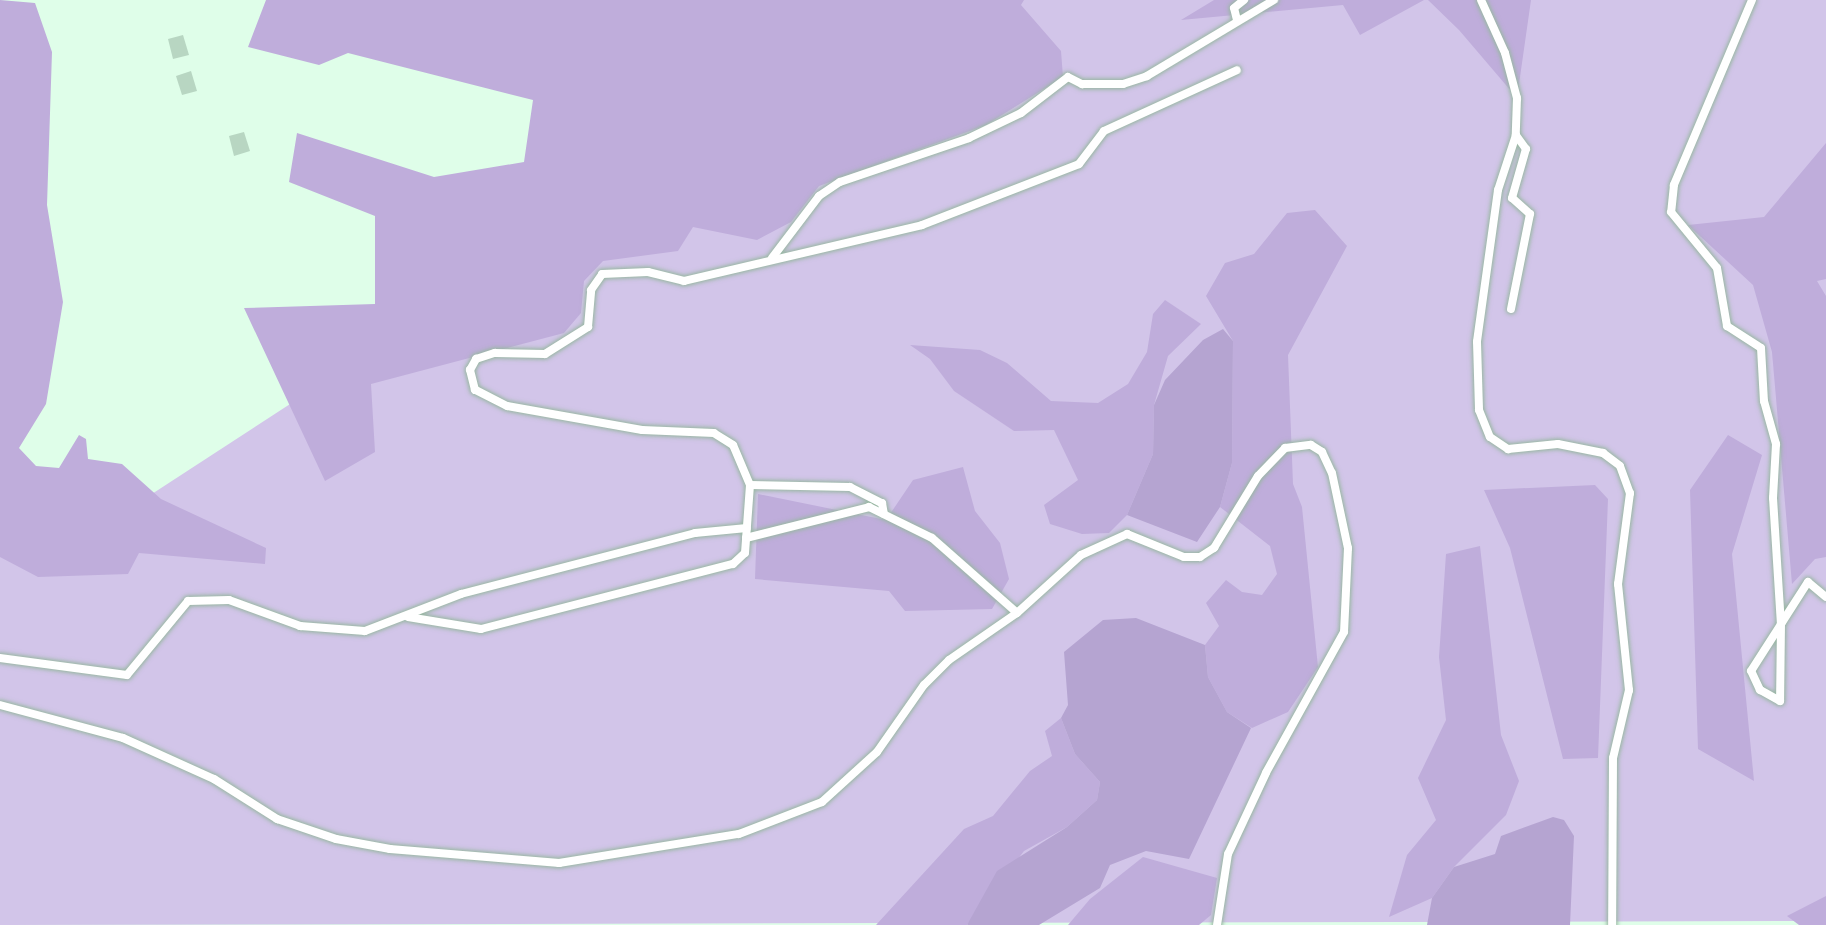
<!DOCTYPE html>
<style>
body{margin:0}
#map{position:relative;width:1826px;height:925px;overflow:hidden;background:#dffee9;font-family:"Work Sans",sans-serif}
div>[style]{position:absolute}
.green>*{inset:0;background:#d2c5e9}
.forest>*{inset:0;background:#bfaddb}
.water>*{inset:0;background:#b5a4d1}
.building>*{inset:0;background:#b8d6c2}
.roads{filter:drop-shadow(0 0 2px #99b7a3) drop-shadow(0 0 2px #99b7a3)}
.service>*{height:8px;margin:-4px;padding:0 4px;transform-origin:4px;border-radius:4px;background:#fff}
span{translate:-50% -50%;white-space:nowrap;text-align:center;line-height:1.15;-webkit-text-stroke:4.5px #fff;paint-order:stroke}
</style>
<div id="map">
<div class="green">
<div style="clip-path:polygon(934px 0,1826px 0,1826px 921px,0 925px,0 527px,115px 518px,813px 64px)"></div>
</div>
<div class="forest">
<div style="clip-path:polygon(0 0,35px 3px,52px 52px,47px 205px,63px 302px,46px 404px,19px 448px,36px 466px,59px 468px,79px 435px,86px 439px,88px 459px,122px 464px,161px 499px,266px 548px,265px 564px,139px 553px,128px 574px,38px 577px,0 557px)"></div>
<div style="clip-path:polygon(266px 0,1024px 0,1021px 5px,1061px 51px,1063px 77px,986px 125px,819px 186px,791px 222px,757px 240px,693px 227px,678px 251px,603px 261px,584px 281px,581px 313px,564px 333px,371px 384px,375px 452px,325px 481px,244px 308px,375px 304px,375px 216px,289px 182px,297px 133px,434px 177px,524px 162px,533px 100px,348px 53px,319px 65px,248px 47px)"></div>
<div style="clip-path:polygon(1214px 0,1424px 0,1360px 35px,1343px 5px,1181px 20px)"></div>
<div style="clip-path:polygon(1428px 0,1531px 0,1517px 98px,1459px 30px)"></div>
<div style="clip-path:polygon(1826px 143px,1826px 279px,1817px 281px,1826px 296px,1826px 557px,1815px 559px,1792px 584px,1772px 352px,1753px 285px,1688px 225px,1764px 217px)"></div>
<div style="clip-path:polygon(1315px 210px,1347px 246px,1288px 355px,1293px 484px,1302px 507px,1318px 667px,1288px 712px,1252px 728px,1227px 712px,1208px 677px,1205px 645px,1219px 626px,1206px 603px,1226px 580px,1242px 592px,1262px 595px,1277px 574px,1270px 546px,1220px 507px,1232px 463px,1233px 341px,1206px 296px,1225px 263px,1254px 254px,1287px 213px)"></div>
<div style="clip-path:polygon(1165px 300px,1201px 324px,1168px 356px,1154px 405px,1153px 454px,1127px 515px,1109px 533px,1082px 534px,1050px 524px,1044px 505px,1078px 480px,1054px 430px,1014px 431px,954px 391px,930px 359px,910px 345px,980px 350px,1007px 363px,1051px 401px,1098px 403px,1128px 384px,1147px 352px,1153px 314px)"></div>
<div style="clip-path:polygon(1728px 435px,1762px 455px,1732px 554px,1754px 781px,1698px 749px,1690px 490px)"></div>
<div style="clip-path:polygon(963px 467px,975px 511px,1000px 543px,1009px 579px,992px 609px,905px 611px,889px 591px,755px 579px,758px 494px,886px 520px,913px 480px)"></div>
<div style="clip-path:polygon(1595px 485px,1608px 499px,1598px 758px,1563px 759px,1510px 548px,1484px 490px)"></div>
<div style="clip-path:polygon(1480px 546px,1501px 735px,1519px 781px,1506px 815px,1454px 867px,1432px 898px,1389px 917px,1407px 855px,1436px 820px,1418px 778px,1446px 720px,1439px 657px,1446px 554px)"></div>
<div style="clip-path:polygon(1061px 718px,1075px 754px,1100px 782px,1097px 800px,1067px 827px,1024px 851px,967px 925px,876px 925px,964px 829px,993px 816px,1030px 771px,1052px 756px,1045px 731px)"></div>
<div style="clip-path:polygon(1143px 857px,1217px 878px,1211px 915px,1199px 925px,1068px 925px,1090px 899px)"></div>
<div style="clip-path:polygon(1826px 896px,1826px 925px,1799px 925px,1787px 916px)"></div>
</div>
<div class="water">
<div style="clip-path:polygon(1223px 329px,1233px 341px,1232px 463px,1220px 507px,1197px 542px,1127px 515px,1153px 454px,1154px 405px,1165px 380px,1203px 340px)"></div>
<div style="clip-path:polygon(1136px 618px,1205px 645px,1208px 677px,1227px 712px,1251px 728px,1189px 859px,1146px 851px,1110px 865px,1100px 888px,1039px 925px,967px 925px,997px 871px,1067px 827px,1097px 800px,1100px 782px,1075px 754px,1061px 718px,1068px 705px,1064px 652px,1103px 620px)"></div>
<div style="clip-path:polygon(1553px 817px,1564px 820px,1574px 836px,1570px 925px,1427px 925px,1432px 898px,1454px 867px,1495px 854px,1501px 836px)"></div>
</div>
<div class="building">
<div style="clip-path:polygon(183px 35px,189px 55px,173px 59px,168px 39px)"></div>
<div style="clip-path:polygon(191px 71px,197px 91px,182px 95px,176px 76px)"></div>
<div style="clip-path:polygon(244px 132px,250px 151px,234px 156px,229px 136px)"></div>
</div>
<div class="roads">
<div class="service">
<div style="left:1481px;top:0;width:58px;rotate:65.6deg"></div>
<div style="left:1505px;top:53px;width:47px;rotate:75.1deg"></div>
<div style="left:1517px;top:98px;width:37px;rotate:92deg"></div>
<div style="left:1516px;top:135px;width:58px;rotate:108.1deg"></div>
<div style="left:1498px;top:190px;width:153px;rotate:97.9deg"></div>
<div style="left:1477px;top:342px;width:68px;rotate:88.3deg"></div>
<div style="left:1479px;top:410px;width:29px;rotate:68deg"></div>
<div style="left:1490px;top:437px;width:22px;rotate:34deg"></div>
<div style="left:1508px;top:449px;width:50px;rotate:-5.7deg"></div>
<div style="left:1558px;top:444px;width:46px;rotate:11.3deg"></div>
<div style="left:1603px;top:453px;width:21px;rotate:37deg"></div>
<div style="left:1620px;top:466px;width:29px;rotate:70deg"></div>
<div style="left:1630px;top:493px;width:92px;rotate:97.5deg"></div>
<div style="left:1618px;top:584px;width:107px;rotate:84.1deg"></div>
<div style="left:1629px;top:690px;width:70px;rotate:103.2deg"></div>
<div style="left:1613px;top:758px;width:167px;rotate:90.3deg"></div>
<div style="left:1752px;top:0;width:201px;rotate:112.9deg"></div>
<div style="left:1674px;top:185px;width:27px;rotate:96deg"></div>
<div style="left:1671px;top:212px;width:72px;rotate:50.6deg"></div>
<div style="left:1717px;top:268px;width:59px;rotate:80.2deg"></div>
<div style="left:1727px;top:326px;width:40px;rotate:32.9deg"></div>
<div style="left:1761px;top:348px;width:53px;rotate:86.8deg"></div>
<div style="left:1764px;top:401px;width:45px;rotate:74.4deg"></div>
<div style="left:1776px;top:444px;width:54px;rotate:93.2deg"></div>
<div style="left:1773px;top:498px;width:126px;rotate:86.4deg"></div>
<div style="left:1781px;top:624px;width:77px;rotate:90.7deg"></div>
<div style="left:1780px;top:701px;width:23px;rotate:-151deg"></div>
<div style="left:1760px;top:690px;width:21px;rotate:-115deg"></div>
<div style="left:1751px;top:671px;width:56px;rotate:-57.4deg"></div>
<div style="left:1781px;top:624px;width:50px;rotate:-57.3deg"></div>
<div style="left:1808px;top:582px;width:23px;rotate:40deg"></div>
<div style="left:1237px;top:20px;width:12px;rotate:-104deg"></div>
<div style="left:1234px;top:8px;width:13px;rotate:-39deg"></div>
<div style="left:772px;top:258px;width:78px;rotate:-52.8deg"></div>
<div style="left:819px;top:196px;width:25px;rotate:-34deg"></div>
<div style="left:840px;top:182px;width:136px;rotate:-18.8deg"></div>
<div style="left:969px;top:138px;width:58px;rotate:-25.7deg"></div>
<div style="left:1021px;top:113px;width:59px;rotate:-37.5deg"></div>
<div style="left:1068px;top:77px;width:16px;rotate:27deg"></div>
<div style="left:1082px;top:84px;width:41px"></div>
<div style="left:1123px;top:84px;width:25px;rotate:-18deg"></div>
<div style="left:1147px;top:76px;width:148px;rotate:-30.9deg"></div>
<div style="left:1511px;top:309px;width:97px;rotate:-78.7deg"></div>
<div style="left:1530px;top:214px;width:24px;rotate:-138deg"></div>
<div style="left:1512px;top:198px;width:51px;rotate:-74.1deg"></div>
<div style="left:1526px;top:149px;width:17px;rotate:-126deg"></div>
<div style="left:750px;top:485px;width:100px;rotate:1.1deg"></div>
<div style="left:850px;top:487px;width:36px;rotate:27deg"></div>
<div style="left:882px;top:503px;width:11px;rotate:80deg"></div>
<div style="left:746px;top:538px;width:127px;rotate:-14.1deg"></div>
<div style="left:869px;top:507px;width:70px;rotate:26.2deg"></div>
<div style="left:932px;top:538px;width:113px;rotate:41.4deg"></div>
<div style="left:408px;top:617px;width:74px;rotate:9.3deg"></div>
<div style="left:481px;top:629px;width:260px;rotate:-14.5deg"></div>
<div style="left:733px;top:564px;width:16px;rotate:-43deg"></div>
<div style="left:745px;top:553px;width:68px;rotate:-85.8deg"></div>
<div style="left:750px;top:485px;width:43px;rotate:-113deg"></div>
<div style="left:733px;top:445px;width:22px;rotate:-148deg"></div>
<div style="left:714px;top:433px;width:72px;rotate:-177.6deg"></div>
<div style="left:642px;top:430px;width:137px;rotate:-169.9deg"></div>
<div style="left:507px;top:406px;width:36px;rotate:-153deg"></div>
<div style="left:475px;top:390px;width:21px;rotate:-104deg"></div>
<div style="left:470px;top:370px;width:13px;rotate:-61deg"></div>
<div style="left:476px;top:359px;width:20px;rotate:-18deg"></div>
<div style="left:495px;top:353px;width:50px;rotate:1.1deg"></div>
<div style="left:545px;top:354px;width:51px;rotate:-32.1deg"></div>
<div style="left:588px;top:327px;width:37px;rotate:-85deg"></div>
<div style="left:591px;top:290px;width:19px;rotate:-55deg"></div>
<div style="left:602px;top:274px;width:46px;rotate:-2.5deg"></div>
<div style="left:648px;top:272px;width:37px;rotate:14deg"></div>
<div style="left:684px;top:281px;width:244px;rotate:-13.2deg"></div>
<div style="left:922px;top:225px;width:168px;rotate:-21.2deg"></div>
<div style="left:1079px;top:164px;width:41px;rotate:-52.9deg"></div>
<div style="left:1104px;top:131px;width:146px;rotate:-24.6deg"></div>
<div style="left:0;top:658px;width:128px;rotate:7.6deg"></div>
<div style="left:127px;top:675px;width:96px;rotate:-50.5deg"></div>
<div style="left:188px;top:601px;width:41px;rotate:-1.4deg"></div>
<div style="left:229px;top:600px;width:76px;rotate:20.1deg"></div>
<div style="left:300px;top:626px;width:65px;rotate:4.4deg"></div>
<div style="left:365px;top:631px;width:103px;rotate:-21.1deg"></div>
<div style="left:461px;top:594px;width:242px;rotate:-14.6deg"></div>
<div style="left:695px;top:533px;width:52px;rotate:-5.5deg"></div>
<div style="left:0;top:705px;width:127px;rotate:15deg"></div>
<div style="left:123px;top:738px;width:100px;rotate:24.3deg"></div>
<div style="left:214px;top:779px;width:75px;rotate:32.4deg"></div>
<div style="left:277px;top:819px;width:62px;rotate:18.7deg"></div>
<div style="left:336px;top:839px;width:55px;rotate:10.5deg"></div>
<div style="left:390px;top:849px;width:170px;rotate:4.7deg"></div>
<div style="left:559px;top:863px;width:182px;rotate:-9.2deg"></div>
<div style="left:739px;top:834px;width:89px;rotate:-21.1deg"></div>
<div style="left:822px;top:802px;width:74px;rotate:-42.3deg"></div>
<div style="left:877px;top:752px;width:82px;rotate:-55deg"></div>
<div style="left:924px;top:685px;width:35px;rotate:-45deg"></div>
<div style="left:949px;top:660px;width:83px;rotate:-34.7deg"></div>
<div style="left:1017px;top:613px;width:86px;rotate:-42.2deg"></div>
<div style="left:1081px;top:555px;width:51px;rotate:-24.5deg"></div>
<div style="left:1127px;top:534px;width:61px;rotate:22deg"></div>
<div style="left:1184px;top:557px;width:16px"></div>
<div style="left:1200px;top:557px;width:17px;rotate:-33deg"></div>
<div style="left:1214px;top:548px;width:84px;rotate:-58.6deg"></div>
<div style="left:1258px;top:476px;width:39px;rotate:-46deg"></div>
<div style="left:1285px;top:448px;width:26px;rotate:-7deg"></div>
<div style="left:1311px;top:445px;width:13px;rotate:32deg"></div>
<div style="left:1322px;top:452px;width:23px;rotate:65deg"></div>
<div style="left:1332px;top:473px;width:77px;rotate:78deg"></div>
<div style="left:1348px;top:548px;width:84px;rotate:92.7deg"></div>
<div style="left:1344px;top:632px;width:161px;rotate:119deg"></div>
<div style="left:1266px;top:773px;width:89px;rotate:115.1deg"></div>
<div style="left:1228px;top:854px;width:72px;rotate:98.8deg"></div>
</div>
</div>
</div>
